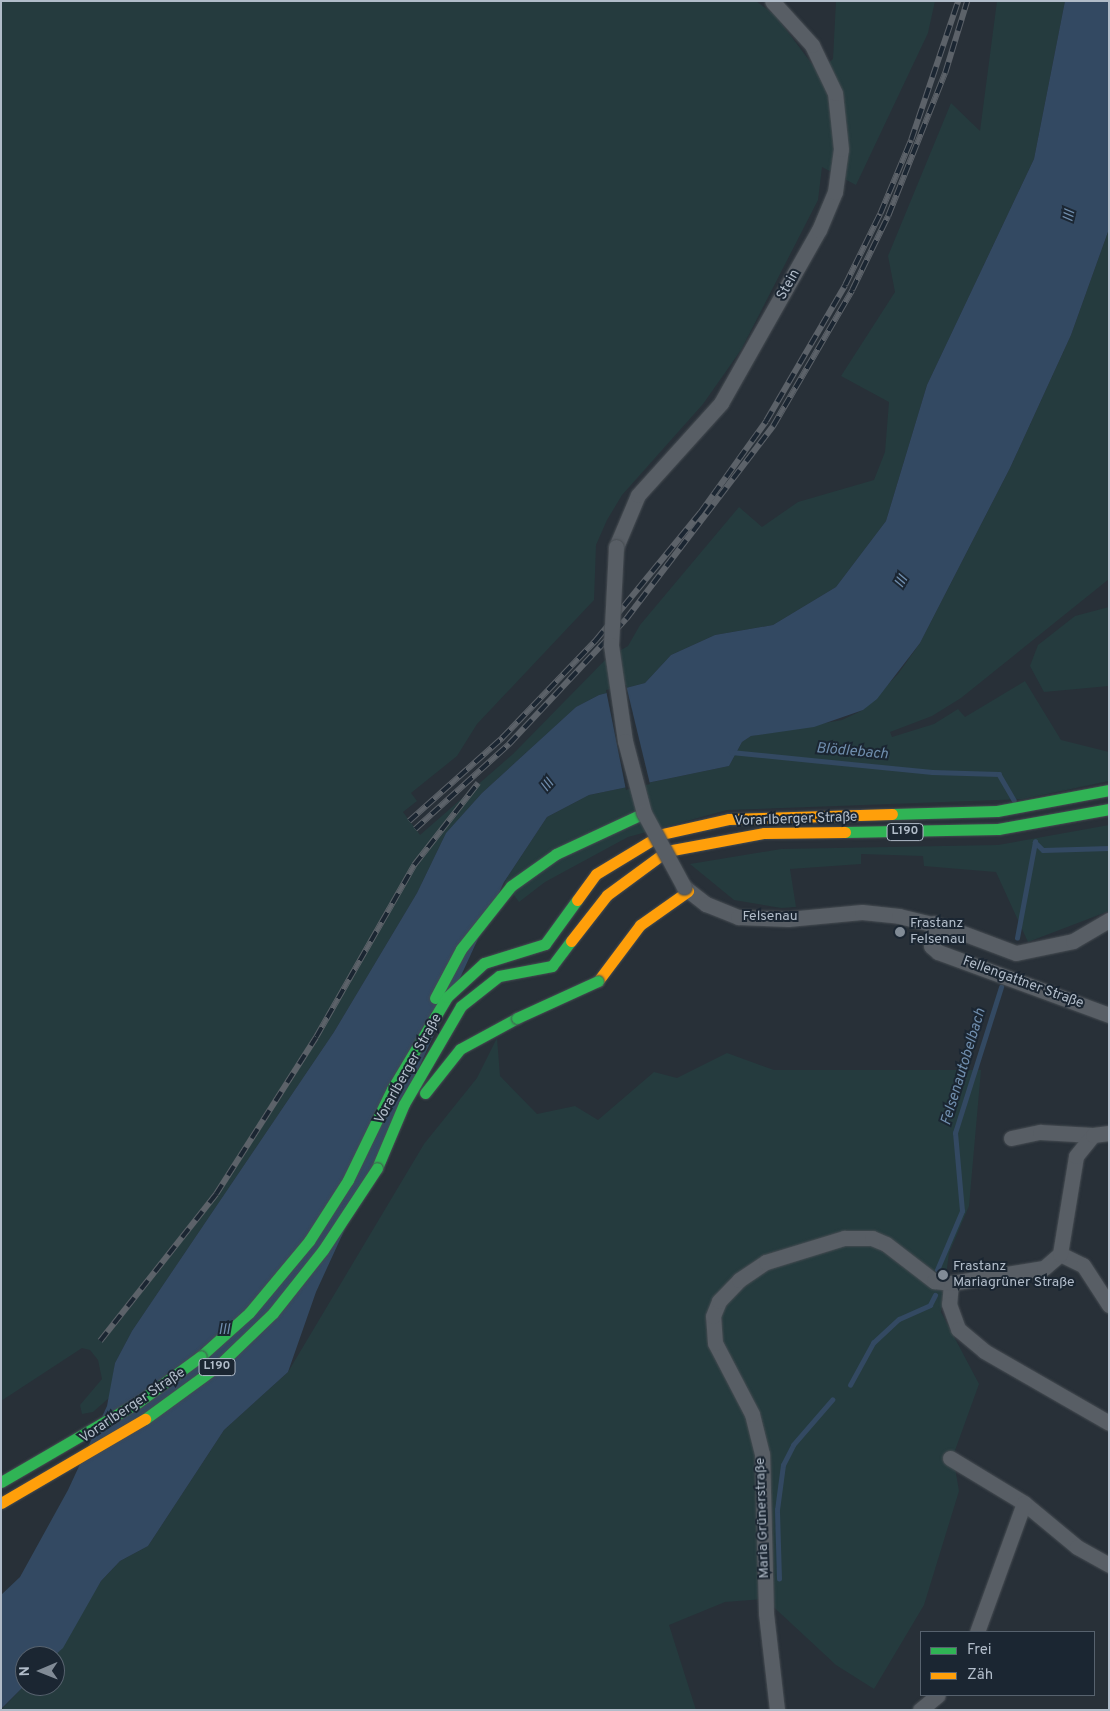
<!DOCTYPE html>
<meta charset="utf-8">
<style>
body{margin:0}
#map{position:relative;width:1110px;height:1711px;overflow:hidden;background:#283038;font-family:Overpass,sans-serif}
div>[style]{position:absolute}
.green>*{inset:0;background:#253b3e}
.water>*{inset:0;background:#334962}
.pier>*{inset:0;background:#283038}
.stream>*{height:4.5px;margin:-2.25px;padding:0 2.25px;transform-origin:2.25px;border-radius:2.25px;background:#334962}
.roads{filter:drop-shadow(0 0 1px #464c52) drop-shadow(0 0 1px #464c52)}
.street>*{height:15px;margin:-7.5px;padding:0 7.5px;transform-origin:7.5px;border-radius:7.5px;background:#585e65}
.fast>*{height:11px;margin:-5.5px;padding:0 5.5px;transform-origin:5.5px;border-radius:5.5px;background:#30b455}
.slow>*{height:11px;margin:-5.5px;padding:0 5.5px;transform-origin:5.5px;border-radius:5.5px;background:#ff9f0a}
.rail>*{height:5.5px;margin-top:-2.75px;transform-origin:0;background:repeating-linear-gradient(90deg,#1b2632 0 11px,#5c6269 0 22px);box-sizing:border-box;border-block:1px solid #5c6269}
.bridges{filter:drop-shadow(0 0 1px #464c52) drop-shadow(0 0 1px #464c52)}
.street-bridge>*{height:15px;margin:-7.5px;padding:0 7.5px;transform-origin:7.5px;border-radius:7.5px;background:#585e65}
.fast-bridge>*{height:11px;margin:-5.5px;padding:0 5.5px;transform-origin:5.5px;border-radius:5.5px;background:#30b455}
.slow-bridge>*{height:11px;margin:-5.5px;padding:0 5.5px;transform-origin:5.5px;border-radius:5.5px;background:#ff9f0a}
.dots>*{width:14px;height:14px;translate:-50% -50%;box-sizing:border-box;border:2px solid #1b2632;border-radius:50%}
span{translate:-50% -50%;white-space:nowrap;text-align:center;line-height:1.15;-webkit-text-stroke:4px #1b2632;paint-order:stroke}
.shield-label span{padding:1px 4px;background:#1b2632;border:1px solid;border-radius:4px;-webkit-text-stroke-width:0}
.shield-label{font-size:12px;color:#b1bcc9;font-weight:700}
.street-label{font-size:14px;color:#b1bcc9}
.poi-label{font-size:14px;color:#b1bcc9}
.left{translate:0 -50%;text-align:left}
.water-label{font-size:15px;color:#708eae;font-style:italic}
.frame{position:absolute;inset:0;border:2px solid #b1bcc9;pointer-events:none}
.legend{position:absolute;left:920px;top:1631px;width:175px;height:65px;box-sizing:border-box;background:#1b2632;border:1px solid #57626e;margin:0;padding:6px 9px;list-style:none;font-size:15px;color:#b1bcc9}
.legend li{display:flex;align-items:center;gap:10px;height:25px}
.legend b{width:25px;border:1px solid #57626e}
.north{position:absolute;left:15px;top:1646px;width:50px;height:50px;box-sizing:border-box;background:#1b2632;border:1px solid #57626e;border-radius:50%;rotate:269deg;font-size:14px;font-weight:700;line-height:20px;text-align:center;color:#b1bcc9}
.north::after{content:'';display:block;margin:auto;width:18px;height:22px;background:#818b96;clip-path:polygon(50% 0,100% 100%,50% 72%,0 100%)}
</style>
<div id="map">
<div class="green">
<div style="clip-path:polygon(1px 1px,756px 1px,775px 15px,818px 72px,833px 59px,836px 1px,935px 1px,928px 33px,856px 185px,822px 167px,818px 200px,741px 350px,703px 404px,622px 495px,607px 520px,596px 545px,594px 600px,477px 724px,457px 756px,411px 793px,417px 801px,403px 812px,420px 835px,513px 754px,607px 658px,628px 646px,640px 625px,739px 507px,762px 527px,798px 502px,874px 480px,885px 452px,889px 402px,841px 376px,895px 292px,888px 256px,951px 103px,980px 131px,997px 1px,1065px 1px,1034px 159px,927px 385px,886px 521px,836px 587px,773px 625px,715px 635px,671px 655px,645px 683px,599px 695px,576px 707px,482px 793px,446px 833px,417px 893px,334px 1032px,132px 1331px,115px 1363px,110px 1397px,93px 1412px,82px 1414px,80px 1405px,102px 1379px,98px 1360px,90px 1350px,82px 1348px,1px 1401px)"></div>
<div style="clip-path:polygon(1109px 229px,1109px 579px,961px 698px,932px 716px,890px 732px,892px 737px,934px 724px,958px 709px,965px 717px,1025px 681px,1061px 740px,1109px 752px,1109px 781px,1023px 799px,727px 810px,628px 837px,545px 882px,519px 902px,504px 882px,547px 817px,589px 795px,729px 766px,742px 742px,751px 736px,842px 720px,863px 710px,898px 674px,920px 643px,1010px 468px,1071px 335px)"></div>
<div style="clip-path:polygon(1109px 607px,1109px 686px,1044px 692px,1030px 666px,1038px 645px,1075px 616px)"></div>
<div style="clip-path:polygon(1109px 825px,1109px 911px,1028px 942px,996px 872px,924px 866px,923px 856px,861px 854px,861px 864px,790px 869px,796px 907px,781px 908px,734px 900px,690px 864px,781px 849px,998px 845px)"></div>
<div style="clip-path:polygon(497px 1038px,500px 1076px,537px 1114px,575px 1106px,598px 1120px,654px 1072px,677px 1078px,727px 1053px,774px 1070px,981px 1070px,969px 1206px,949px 1253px,941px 1312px,979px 1384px,953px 1456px,959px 1491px,924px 1605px,874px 1689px,836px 1665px,765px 1599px,725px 1602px,669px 1625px,696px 1710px,1px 1710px,25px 1685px,55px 1686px,54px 1656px,101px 1581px,120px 1561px,148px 1546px,224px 1430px,288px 1372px,424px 1144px,477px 1078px)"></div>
</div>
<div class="water">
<div style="clip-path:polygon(1065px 1px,1109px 1px,1109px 229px,1071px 335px,1010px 468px,920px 643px,877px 699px,863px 710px,814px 727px,751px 736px,742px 742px,729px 766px,589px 795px,547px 817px,504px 882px,316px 1292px,288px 1372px,224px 1430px,148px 1546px,120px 1561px,101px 1581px,63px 1648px,54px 1656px,25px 1656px,25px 1685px,1px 1709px,1px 1595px,20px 1577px,68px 1490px,107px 1406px,115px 1363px,132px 1331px,334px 1032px,417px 893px,446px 833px,482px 793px,576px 707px,599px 695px,645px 683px,671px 655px,715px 635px,773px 625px,836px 587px,886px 521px,927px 385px,1034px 159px)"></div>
</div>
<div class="pier">
<div style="clip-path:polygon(626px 685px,650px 784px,626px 790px,606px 690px)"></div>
</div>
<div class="stream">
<div style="left:731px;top:752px;width:202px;rotate:5.7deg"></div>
<div style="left:932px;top:772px;width:67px;rotate:1.7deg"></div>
<div style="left:999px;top:774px;width:30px;rotate:60deg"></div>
<div style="left:1035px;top:842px;width:11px;rotate:45deg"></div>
<div style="left:1043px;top:850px;width:66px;rotate:-1.7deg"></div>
<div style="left:1017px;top:938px;width:98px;rotate:-79.4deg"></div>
<div style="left:937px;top:1270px;width:64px;rotate:-67deg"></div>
<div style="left:962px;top:1211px;width:78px;rotate:-95.1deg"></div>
<div style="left:955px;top:1133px;width:153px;rotate:-72.5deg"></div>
<div style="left:850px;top:1385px;width:48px;rotate:-61.3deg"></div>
<div style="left:873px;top:1343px;width:35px;rotate:-43deg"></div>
<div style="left:899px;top:1319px;width:34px;rotate:-24deg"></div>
<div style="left:930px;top:1305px;width:11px;rotate:-63deg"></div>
<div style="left:779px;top:1579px;width:69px;rotate:-91.7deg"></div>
<div style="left:777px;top:1510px;width:45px;rotate:-82.4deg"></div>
<div style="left:783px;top:1465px;width:22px;rotate:-63deg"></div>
<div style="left:793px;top:1445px;width:60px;rotate:-49.1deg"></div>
</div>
<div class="roads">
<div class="street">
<div style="left:616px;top:547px;width:56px;rotate:-67.1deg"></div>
<div style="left:638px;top:495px;width:124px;rotate:-47.9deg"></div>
<div style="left:721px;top:403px;width:199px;rotate:-60.5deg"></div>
<div style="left:819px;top:230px;width:41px;rotate:-67.2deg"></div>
<div style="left:835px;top:192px;width:43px;rotate:-82.1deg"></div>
<div style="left:841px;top:149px;width:56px;rotate:-96.1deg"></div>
<div style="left:835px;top:93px;width:53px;rotate:-115.6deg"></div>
<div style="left:812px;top:45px;width:59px;rotate:-132.3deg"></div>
<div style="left:684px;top:887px;width:28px;rotate:38deg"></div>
<div style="left:706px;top:904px;width:35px;rotate:22deg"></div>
<div style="left:738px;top:917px;width:50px;rotate:2.3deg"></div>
<div style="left:788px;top:919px;width:74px;rotate:-5.4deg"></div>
<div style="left:862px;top:912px;width:37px;rotate:6deg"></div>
<div style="left:899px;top:916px;width:55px;rotate:13.8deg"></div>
<div style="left:952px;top:929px;width:68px;rotate:20.6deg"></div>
<div style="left:1016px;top:953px;width:58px;rotate:-11.9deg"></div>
<div style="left:1073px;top:941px;width:42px;rotate:-30.3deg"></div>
<div style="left:934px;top:923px;width:23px;rotate:97deg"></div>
<div style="left:931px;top:946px;width:9px;rotate:41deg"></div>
<div style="left:938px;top:952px;width:182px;rotate:20.2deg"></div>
<div style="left:1011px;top:1138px;width:30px;rotate:-12deg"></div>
<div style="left:1040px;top:1132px;width:53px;rotate:3.2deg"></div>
<div style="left:1060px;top:1254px;width:25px;rotate:26deg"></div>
<div style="left:1083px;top:1265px;width:48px;rotate:57deg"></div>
<div style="left:951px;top:1283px;width:21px;rotate:95deg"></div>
<div style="left:949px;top:1304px;width:27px;rotate:70deg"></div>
<div style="left:958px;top:1329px;width:34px;rotate:40deg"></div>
<div style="left:984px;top:1351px;width:144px;rotate:29.9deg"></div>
<div style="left:950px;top:1458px;width:87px;rotate:31.3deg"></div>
<div style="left:1024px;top:1503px;width:69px;rotate:39.7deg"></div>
<div style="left:1077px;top:1547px;width:37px;rotate:29deg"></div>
<div style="left:977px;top:1632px;width:137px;rotate:-70deg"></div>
<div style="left:777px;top:1710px;width:98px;rotate:-96.5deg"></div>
<div style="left:766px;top:1613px;width:159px;rotate:-91.4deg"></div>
<div style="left:762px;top:1454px;width:41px;rotate:-104deg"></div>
<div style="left:752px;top:1414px;width:80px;rotate:-117.5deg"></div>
<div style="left:715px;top:1343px;width:27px;rotate:-94deg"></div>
<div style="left:713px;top:1316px;width:16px;rotate:-68deg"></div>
<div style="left:719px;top:1301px;width:29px;rotate:-46deg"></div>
<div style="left:739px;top:1280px;width:32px;rotate:-34deg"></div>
<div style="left:766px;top:1262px;width:82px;rotate:-17.1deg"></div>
<div style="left:844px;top:1238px;width:28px"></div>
<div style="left:872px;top:1238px;width:15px;rotate:23deg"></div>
<div style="left:886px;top:1244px;width:61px;rotate:37.6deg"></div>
<div style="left:934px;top:1281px;width:17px;rotate:7deg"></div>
<div style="left:951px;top:1283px;width:94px;rotate:-9.2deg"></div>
<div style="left:1044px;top:1268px;width:21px;rotate:-41deg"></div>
<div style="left:1060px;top:1254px;width:99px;rotate:-80.7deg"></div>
<div style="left:1076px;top:1156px;width:27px;rotate:-51deg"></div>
<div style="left:1093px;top:1135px;width:16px;rotate:-7deg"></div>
<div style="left:920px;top:1710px;width:23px;rotate:-40deg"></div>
</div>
<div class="fast">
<div style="left:892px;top:814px;width:105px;rotate:-1.6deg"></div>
<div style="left:997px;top:811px;width:114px;rotate:-10.6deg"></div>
<div style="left:845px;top:832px;width:153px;rotate:-1.1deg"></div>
<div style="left:998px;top:829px;width:113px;rotate:-10.2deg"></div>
<div style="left:435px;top:998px;width:55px;rotate:-62deg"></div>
<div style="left:461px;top:949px;width:80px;rotate:-51.6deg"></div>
<div style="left:511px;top:886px;width:55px;rotate:-35.4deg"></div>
<div style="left:556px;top:854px;width:97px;rotate:-25deg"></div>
<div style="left:425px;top:1093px;width:56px;rotate:-51.5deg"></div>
<div style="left:460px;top:1049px;width:65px;rotate:-28.5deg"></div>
<div style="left:377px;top:1168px;width:69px;rotate:-67.1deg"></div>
<div style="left:404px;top:1104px;width:113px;rotate:-59.8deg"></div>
<div style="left:461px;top:1006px;width:48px;rotate:-38.3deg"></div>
<div style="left:499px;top:976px;width:54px;rotate:-10.7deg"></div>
<div style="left:552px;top:966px;width:31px;rotate:-53deg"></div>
<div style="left:201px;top:1356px;width:64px;rotate:-41.9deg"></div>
<div style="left:249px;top:1313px;width:94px;rotate:-50.2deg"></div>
<div style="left:309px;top:1241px;width:72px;rotate:-57.4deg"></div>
<div style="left:348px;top:1180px;width:101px;rotate:-64.2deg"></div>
<div style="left:392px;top:1089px;width:107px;rotate:-59.1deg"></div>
<div style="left:447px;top:997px;width:50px;rotate:-42.6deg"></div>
<div style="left:484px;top:963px;width:64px;rotate:-17.3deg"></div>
<div style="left:545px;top:944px;width:54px;rotate:-54deg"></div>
</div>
<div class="slow">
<div style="left:577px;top:900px;width:32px;rotate:-54deg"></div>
<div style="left:596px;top:874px;width:77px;rotate:-31.2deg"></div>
<div style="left:662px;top:834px;width:69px;rotate:-12.6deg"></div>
<div style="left:729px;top:819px;width:163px;rotate:-1.8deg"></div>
<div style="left:571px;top:941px;width:58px;rotate:-52deg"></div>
<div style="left:607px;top:895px;width:74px;rotate:-36.3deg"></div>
<div style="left:667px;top:851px;width:99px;rotate:-10.5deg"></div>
<div style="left:764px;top:833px;width:81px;rotate:-0.7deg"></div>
<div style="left:598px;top:981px;width:70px;rotate:-53.1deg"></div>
<div style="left:640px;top:925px;width:59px;rotate:-35.3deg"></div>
</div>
</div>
<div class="rail">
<div style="left:409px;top:821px;width:125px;rotate:-41.7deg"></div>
<div style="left:502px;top:738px;width:136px;rotate:-46.2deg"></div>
<div style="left:596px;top:640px;width:164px;rotate:-50.7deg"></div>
<div style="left:700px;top:513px;width:113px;rotate:-54.3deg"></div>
<div style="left:766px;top:421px;width:157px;rotate:-59.8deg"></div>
<div style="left:845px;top:285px;width:79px;rotate:-63.8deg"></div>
<div style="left:880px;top:214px;width:80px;rotate:-67.3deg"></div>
<div style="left:911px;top:140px;width:147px;rotate:-71.3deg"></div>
<div style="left:415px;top:829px;width:127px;rotate:-42.1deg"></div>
<div style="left:509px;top:744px;width:171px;rotate:-46.9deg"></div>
<div style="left:626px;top:619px;width:243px;rotate:-52.7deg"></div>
<div style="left:773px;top:426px;width:157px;rotate:-59.8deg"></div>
<div style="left:852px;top:290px;width:82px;rotate:-64.1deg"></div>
<div style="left:888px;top:216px;width:154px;rotate:-68.3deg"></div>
<div style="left:945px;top:73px;width:75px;rotate:-73deg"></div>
<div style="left:100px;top:1341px;width:187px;rotate:-51.7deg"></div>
<div style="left:216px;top:1194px;width:186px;rotate:-57.5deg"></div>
<div style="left:316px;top:1037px;width:198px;rotate:-60.3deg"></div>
<div style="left:414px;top:865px;width:104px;rotate:-52deg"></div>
</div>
<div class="bridges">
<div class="street-bridge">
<div style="left:616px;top:547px;width:98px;rotate:92.9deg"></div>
<div style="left:611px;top:645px;width:97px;rotate:81.7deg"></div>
<div style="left:625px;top:741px;width:74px;rotate:75.2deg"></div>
<div style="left:644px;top:813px;width:84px;rotate:61.6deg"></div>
</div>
<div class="fast-bridge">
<div style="left:517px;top:1018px;width:89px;rotate:-24.6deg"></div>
<div style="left:145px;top:1419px;width:92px;rotate:-36.1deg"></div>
<div style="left:219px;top:1365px;width:75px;rotate:-43.9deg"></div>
<div style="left:273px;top:1313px;width:80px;rotate:-51.6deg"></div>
<div style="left:323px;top:1250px;width:98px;rotate:-56.6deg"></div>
<div style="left:1px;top:1482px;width:157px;rotate:-30.2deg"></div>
<div style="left:137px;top:1403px;width:79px;rotate:-36.3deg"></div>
</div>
<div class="slow-bridge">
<div style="left:1px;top:1503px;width:167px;rotate:-30.3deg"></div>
</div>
</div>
<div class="dots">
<div style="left:900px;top:932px;background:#818b96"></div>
<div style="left:943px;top:1275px;background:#818b96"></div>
</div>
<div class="shield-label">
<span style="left:905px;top:832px">L190</span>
<span style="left:217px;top:1367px">L190</span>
</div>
<div class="street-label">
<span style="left:789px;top:285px;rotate:-61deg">Stein</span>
<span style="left:796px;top:820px;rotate:-2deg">Vorarlberger Straße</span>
<span style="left:770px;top:917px">Felsenau</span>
<span style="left:1023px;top:983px;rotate:20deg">Fellengattner Straße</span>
<span style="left:409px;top:1069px;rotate:-61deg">Vorarlberger Straße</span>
<span style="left:133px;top:1406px;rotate:-34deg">Vorarlberger Straße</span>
<span style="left:763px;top:1518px;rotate:-92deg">Maria Grünerstraße</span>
</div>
<div class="poi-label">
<span class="left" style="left:910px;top:932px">Frastanz<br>Felsenau</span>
<span class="left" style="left:953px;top:1275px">Frastanz<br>Mariagrüner Straße</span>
</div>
<div class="water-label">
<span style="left:1070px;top:216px;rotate:-77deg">Ill</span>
<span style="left:902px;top:582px;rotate:-60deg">Ill</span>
<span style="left:852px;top:752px;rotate:5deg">Blödlebach</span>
<span style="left:548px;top:786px;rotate:-48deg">Ill</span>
<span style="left:964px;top:1067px;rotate:-73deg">Felsenautobelbach</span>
<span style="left:224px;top:1331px">Ill</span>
</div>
<div class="frame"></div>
<ul class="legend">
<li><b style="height:6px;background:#30b455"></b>Frei</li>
<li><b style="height:6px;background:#ff9f0a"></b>Zäh</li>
</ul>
<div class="north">N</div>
</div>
